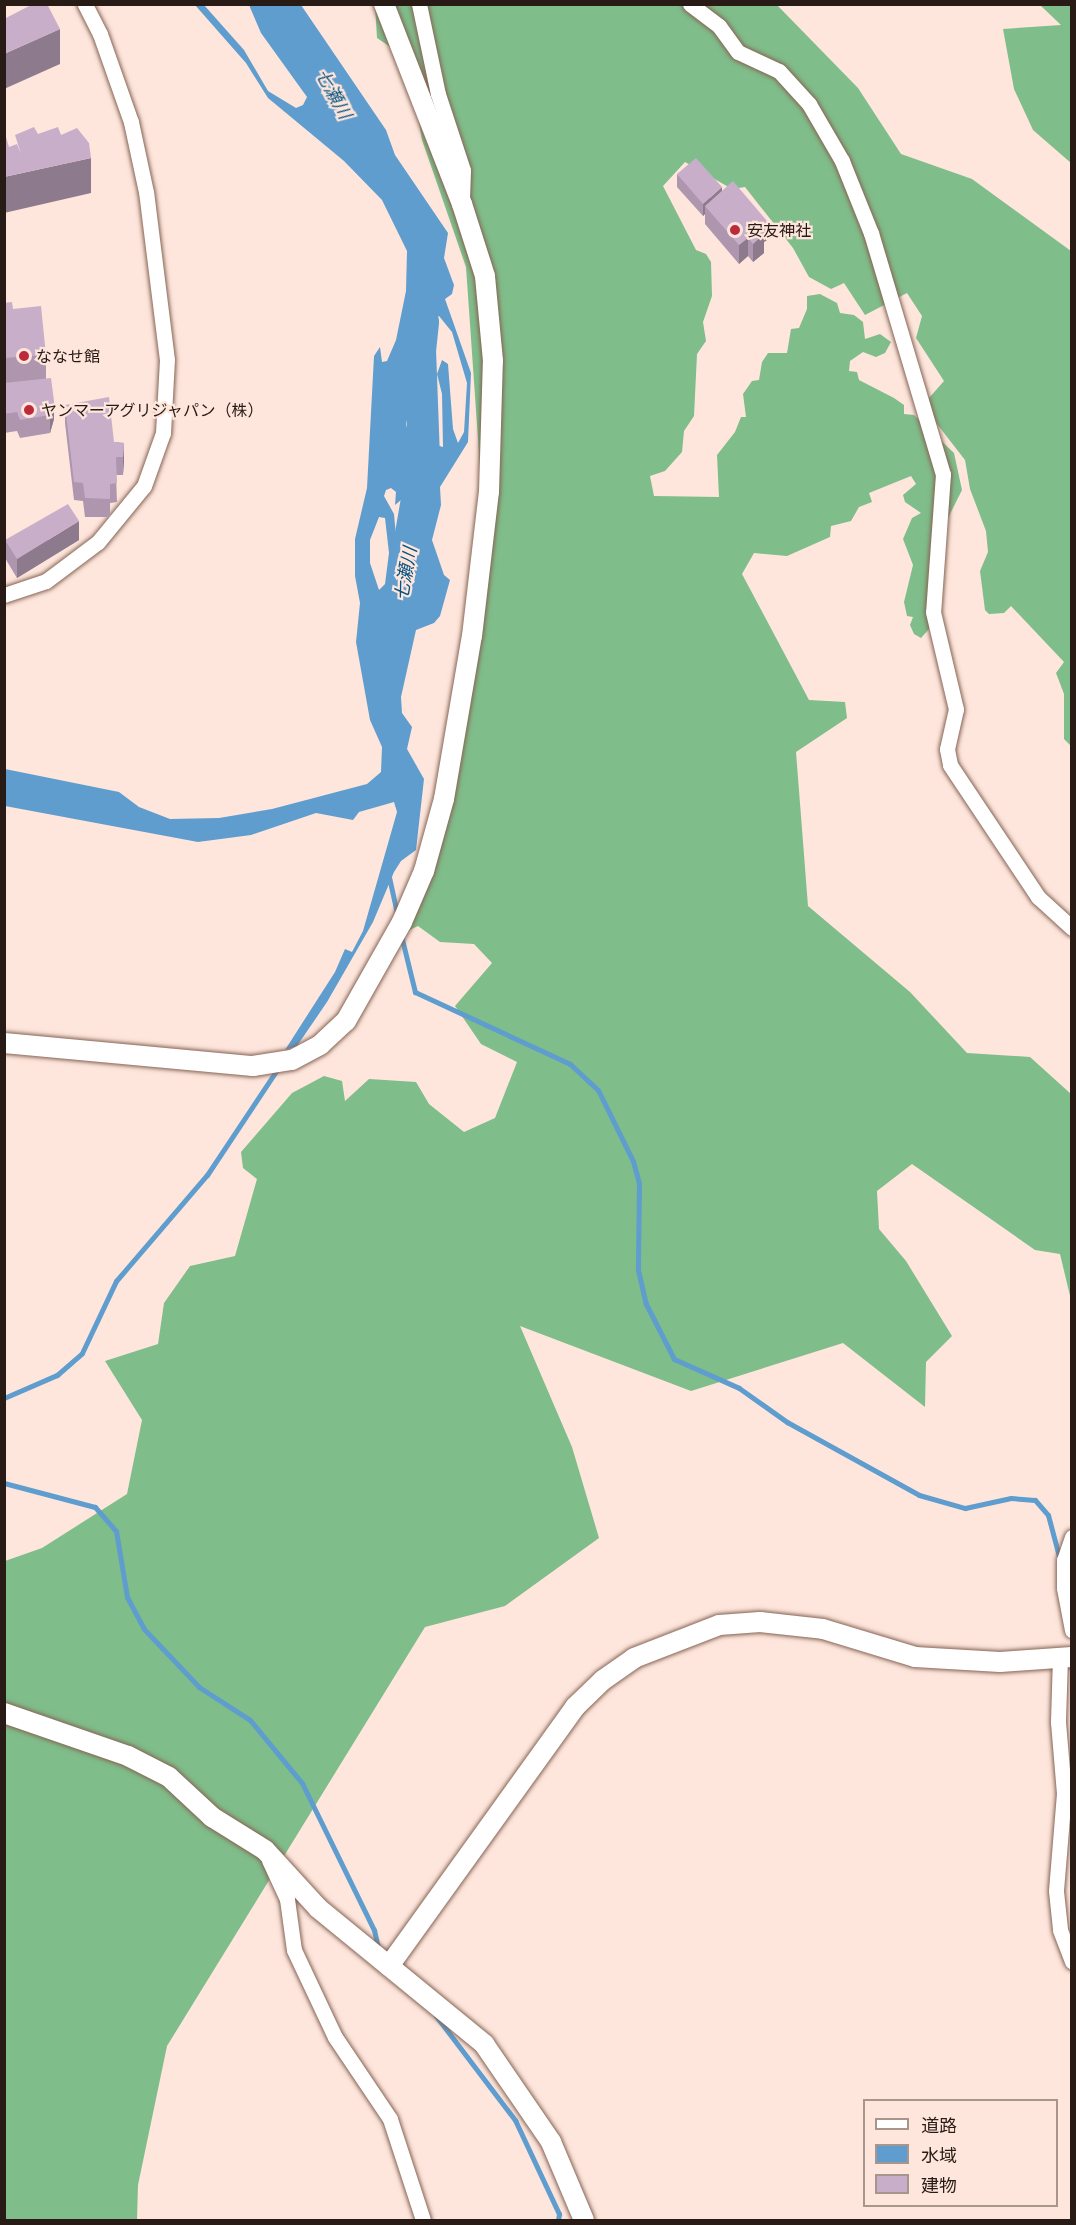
<!DOCTYPE html>
<meta charset="utf-8">
<style>
body{margin:0}
#map{position:relative;width:1076px;height:2225px;overflow:hidden;background:#fee6dc;font-family:Merriweather,"Noto Sans JP",serif}
div>[style]{position:absolute}
.forest>*{inset:0;background:#7fbd8a}
.water>*{inset:0;background:#5e9dce}
.stream>*{height:5px;margin:-2.5px;padding:0 2.5px;transform-origin:2.5px;border-radius:2.5px;background:#5e9dce}
.river>*{height:32px;margin:-16px;padding:0 16px;transform-origin:16px;border-radius:16px;background:#5e9dce}
.roads{filter:drop-shadow(0 0 2px #866455) drop-shadow(0 0 2px #866455)}
.minor>*{height:15px;margin:-7.5px;padding:0 7.5px;transform-origin:7.5px;border-radius:7.5px;background:#fff}
.tertiary>*{height:20px;margin:-10px;padding:0 10px;transform-origin:10px;border-radius:10px;background:#fff}
.wall>*{inset:0;background:#ad96ae}
.shaded-wall>*{inset:0;background:#8d7a8d}
.building>*{inset:0;background:#c9aeca}
.dots>*{width:16px;height:16px;translate:-50% -50%;box-sizing:border-box;border:3px solid #fee6dc;border-radius:50%}
span{translate:-50% -50%;white-space:nowrap;text-align:center;line-height:1.15;-webkit-text-stroke:4.5px #fee6dc;paint-order:stroke}
.poi-label{font-size:16px;color:#281b15}
.left{translate:0 -50%;text-align:left}
.water-label{font-size:18px;color:#065483;font-style:italic}
.frame{position:absolute;inset:0;border:6px solid #281b15;pointer-events:none}
.legend{position:absolute;left:863px;top:2099px;width:195px;height:108px;box-sizing:border-box;background:#fee6dc;border:2px solid #a8958c;margin:0;padding:8px 10px;list-style:none;font-size:18px;color:#281b15}
.legend li{display:flex;align-items:center;gap:12px;height:30px}
.legend b{width:30px;border:2px solid #a8958c}
</style>
<div id="map">
<div class="forest">
<div style="clip-path:polygon(375px 5px,777px 5px,858px 88px,901px 154px,972px 179px,1071px 251px,1071px 746px,1064px 739px,1064px 694px,1056px 673px,1064px 662px,1011px 606px,1004px 613px,989px 614px,985px 610px,980px 571px,988px 552px,986px 531px,970px 489px,965px 460px,930px 415px,929px 398px,944px 381px,916px 338px,922px 316px,907px 293px,865px 315px,844px 283px,831px 289px,809px 277px,793px 248px,745px 187px,732px 189px,685px 162px,663px 186px,696px 250px,706px 254px,711px 262px,712px 296px,703px 322px,706px 341px,697px 354px,694px 416px,684px 431px,682px 452px,665px 471px,650px 476px,654px 496px,719px 497px,717px 455px,735px 432px,741px 417px,746px 417px,743px 394px,752px 381px,759px 380px,762px 362px,768px 353px,787px 353px,791px 329px,799px 328px,807px 309px,807px 296px,820px 294px,837px 303px,840px 313px,854px 315px,863px 322px,865px 339px,880px 334px,891px 342px,885px 353px,876px 357px,863px 352px,850px 361px,849px 371px,857px 372px,859px 380px,894px 398px,904px 405px,904px 414px,914px 415px,954px 453px,962px 490px,942px 530px,929px 629px,921px 638px,914px 634px,910px 625px,913px 617px,907px 616px,904px 602px,913px 565px,903px 539px,912px 518px,921px 513px,905px 502px,903px 495px,916px 484px,911px 476px,869px 493px,872px 502px,859px 507px,851px 521px,831px 526px,830px 537px,787px 556px,754px 553px,742px 574px,809px 700px,845px 702px,847px 718px,796px 752px,808px 906px,910px 992px,967px 1053px,1030px 1057px,1071px 1094px,1071px 1300px,1060px 1254px,1035px 1250px,912px 1164px,877px 1191px,879px 1229px,906px 1261px,952px 1336px,926px 1362px,925px 1407px,843px 1343px,691px 1391px,520px 1326px,572px 1447px,599px 1538px,505px 1606px,425px 1627px,167px 2046px,138px 2185px,137px 2220px,5px 2220px,5px 1561px,42px 1548px,127px 1494px,142px 1420px,105px 1361px,158px 1344px,164px 1303px,190px 1266px,235px 1256px,257px 1179px,243px 1168px,241px 1152px,292px 1093px,324px 1076px,342px 1081px,345px 1101px,369px 1079px,416px 1082px,429px 1104px,464px 1132px,495px 1118px,517px 1062px,481px 1044px,455px 1006px,492px 963px,474px 944px,440px 942px,418px 926px,399px 935px,441px 818px,481px 482px,466px 267px,422px 140px,408px 59px,377px 38px)"></div>
<div style="clip-path:polygon(1040px 5px,1071px 5px,1071px 163px,1033px 130px,1014px 89px,1003px 29px,1061px 25px)"></div>
</div>
<div class="water">
<div style="clip-path:polygon(evenodd,195px 5px,204px 5px,244px 50px,268px 91px,296px 108px,303px 105px,307px 97px,261px 33px,249px 5px,301px 5px,386px 130px,395px 155px,448px 233px,444px 258px,454px 285px,452px 294px,445px 299px,471px 373px,468px 442px,440px 487px,441px 505px,432px 540px,444px 575px,450px 580px,440px 616px,434px 623px,416px 630px,401px 697px,402px 713px,412px 727px,407px 749px,424px 779px,416px 850px,401px 861px,394px 872px,373px 922px,327px 1002px,297px 1046px,285px 1050px,335px 972px,345px 949px,352px 952px,363px 931px,397px 812px,394px 802px,359px 812px,353px 820px,316px 813px,251px 835px,198px 842px,5px 806px,5px 769px,119px 792px,139px 807px,170px 819px,219px 818px,272px 809px,367px 784px,381px 772px,382px 747px,370px 720px,356px 642px,360px 603px,355px 576px,355px 539px,367px 488px,374px 356px,380px 347px,382px 362px,387px 361px,396px 340px,406px 291px,407px 251px,382px 200px,344px 161px,268px 98px,246px 63px,195px 5px,439px 316px,452px 332px,467px 383px,464px 432px,458px 443px,453px 429px,448px 364px,442px 360px,437px 374px,442px 394px,443px 447px,419px 440px,408px 432px,406px 424px,424px 341px,431px 321px,439px 316px,195px 5px,391px 488px,396px 492px,395px 505px,401px 500px,406px 504px,416px 554px,409px 620px,403px 614px,394px 514px,384px 496px,386px 490px,391px 488px,195px 5px,379px 517px,385px 518px,389px 553px,385px 584px,379px 590px,370px 563px,370px 540px,379px 517px)"></div>
</div>
<div class="stream">
<div style="left:389px;top:877px;width:42px;rotate:77.6deg"></div>
<div style="left:401px;top:935px;width:59px;rotate:76.2deg"></div>
<div style="left:415px;top:992px;width:171px;rotate:24.9deg"></div>
<div style="left:570px;top:1064px;width:38px;rotate:43deg"></div>
<div style="left:598px;top:1090px;width:79px;rotate:63.8deg"></div>
<div style="left:633px;top:1161px;width:23px;rotate:75deg"></div>
<div style="left:639px;top:1183px;width:87px;rotate:90.7deg"></div>
<div style="left:638px;top:1270px;width:35px;rotate:77deg"></div>
<div style="left:646px;top:1304px;width:62px;rotate:63deg"></div>
<div style="left:674px;top:1359px;width:71px;rotate:24deg"></div>
<div style="left:739px;top:1388px;width:59px;rotate:35.3deg"></div>
<div style="left:787px;top:1422px;width:151px;rotate:28.9deg"></div>
<div style="left:919px;top:1495px;width:48px;rotate:15.8deg"></div>
<div style="left:965px;top:1508px;width:47px;rotate:-12.3deg"></div>
<div style="left:1011px;top:1498px;width:24px;rotate:5deg"></div>
<div style="left:1035px;top:1500px;width:20px;rotate:49deg"></div>
<div style="left:1048px;top:1515px;width:47px;rotate:75.1deg"></div>
<div style="left:4px;top:1398px;width:58px;rotate:-23.5deg"></div>
<div style="left:57px;top:1375px;width:33px;rotate:-41deg"></div>
<div style="left:82px;top:1353px;width:80px;rotate:-64.7deg"></div>
<div style="left:116px;top:1281px;width:140px;rotate:-49.4deg"></div>
<div style="left:207px;top:1175px;width:128px;rotate:-56.4deg"></div>
<div style="left:4px;top:1483px;width:94px;rotate:14.8deg"></div>
<div style="left:95px;top:1507px;width:32px;rotate:49deg"></div>
<div style="left:116px;top:1531px;width:67px;rotate:80.5deg"></div>
<div style="left:127px;top:1597px;width:36px;rotate:62deg"></div>
<div style="left:144px;top:1629px;width:80px;rotate:46.5deg"></div>
<div style="left:199px;top:1687px;width:61px;rotate:32.9deg"></div>
<div style="left:250px;top:1720px;width:82px;rotate:50.5deg"></div>
<div style="left:302px;top:1783px;width:164px;rotate:63.9deg"></div>
<div style="left:374px;top:1930px;width:17px;rotate:77deg"></div>
<div style="left:436px;top:2016px;width:131px;rotate:52.8deg"></div>
<div style="left:515px;top:2120px;width:104px;rotate:64.9deg"></div>
<div style="left:559px;top:2214px;width:6px;rotate:99deg"></div>
</div>
<div class="river">
<div style="left:393px;top:638px;width:183px;rotate:-80.2deg"></div>
<div style="left:424px;top:458px;width:107px;rotate:-92.1deg"></div>
<div style="left:420px;top:351px;width:29px;rotate:-84deg"></div>
</div>
<div class="roads">
<div class="minor">
<div style="left:419px;top:4px;width:92px;rotate:78.1deg"></div>
<div style="left:438px;top:94px;width:80px;rotate:71.8deg"></div>
<div style="left:463px;top:170px;width:28px;rotate:92deg"></div>
<div style="left:690px;top:4px;width:36px;rotate:37deg"></div>
<div style="left:719px;top:26px;width:32px;rotate:54deg"></div>
<div style="left:738px;top:52px;width:45px;rotate:24.9deg"></div>
<div style="left:779px;top:71px;width:45px;rotate:47.7deg"></div>
<div style="left:809px;top:104px;width:66px;rotate:59.9deg"></div>
<div style="left:842px;top:161px;width:78px;rotate:68.1deg"></div>
<div style="left:871px;top:233px;width:252px;rotate:73.4deg"></div>
<div style="left:943px;top:474px;width:138px;rotate:94.1deg"></div>
<div style="left:933px;top:612px;width:100px;rotate:76.7deg"></div>
<div style="left:956px;top:709px;width:41px;rotate:102.7deg"></div>
<div style="left:947px;top:749px;width:16px;rotate:79deg"></div>
<div style="left:950px;top:765px;width:159px;rotate:56.3deg"></div>
<div style="left:1038px;top:897px;width:46px;rotate:42.4deg"></div>
<div style="left:4px;top:595px;width:44px;rotate:-18.4deg"></div>
<div style="left:46px;top:581px;width:65px;rotate:-36.9deg"></div>
<div style="left:98px;top:542px;width:72px;rotate:-50.6deg"></div>
<div style="left:144px;top:486px;width:56px;rotate:-70.3deg"></div>
<div style="left:163px;top:433px;width:73px;rotate:-86.9deg"></div>
<div style="left:167px;top:360px;width:169px;rotate:-97.1deg"></div>
<div style="left:146px;top:192px;width:72px;rotate:-102.1deg"></div>
<div style="left:131px;top:122px;width:93px;rotate:-109.4deg"></div>
<div style="left:100px;top:34px;width:34px;rotate:-117deg"></div>
<div style="left:1072px;top:1537px;width:24px;rotate:109deg"></div>
<div style="left:1064px;top:1560px;width:28px;rotate:90deg"></div>
<div style="left:1064px;top:1588px;width:43px;rotate:79.2deg"></div>
<div style="left:1060px;top:1657px;width:65px;rotate:91.8deg"></div>
<div style="left:1058px;top:1722px;width:71px;rotate:85.2deg"></div>
<div style="left:1064px;top:1793px;width:98px;rotate:94.7deg"></div>
<div style="left:1056px;top:1891px;width:39px;rotate:84deg"></div>
<div style="left:1060px;top:1930px;width:34px;rotate:69deg"></div>
<div style="left:269px;top:1860px;width:43px;rotate:65.2deg"></div>
<div style="left:287px;top:1899px;width:51px;rotate:82.2deg"></div>
<div style="left:294px;top:1950px;width:96px;rotate:64.8deg"></div>
<div style="left:335px;top:2037px;width:99px;rotate:56.1deg"></div>
<div style="left:390px;top:2119px;width:106px;rotate:71.9deg"></div>
</div>
<div class="tertiary">
<div style="left:4px;top:1043px;width:250px;rotate:5.3deg"></div>
<div style="left:253px;top:1066px;width:39px;rotate:-9deg"></div>
<div style="left:292px;top:1060px;width:32px;rotate:-28deg"></div>
<div style="left:320px;top:1045px;width:35px;rotate:-43deg"></div>
<div style="left:346px;top:1021px;width:114px;rotate:-60.5deg"></div>
<div style="left:402px;top:922px;width:56px;rotate:-66.7deg"></div>
<div style="left:424px;top:871px;width:75px;rotate:-74.5deg"></div>
<div style="left:444px;top:799px;width:165px;rotate:-80.3deg"></div>
<div style="left:472px;top:636px;width:145px;rotate:-83.3deg"></div>
<div style="left:489px;top:492px;width:131px;rotate:-88.3deg"></div>
<div style="left:493px;top:361px;width:85px;rotate:-95.4deg"></div>
<div style="left:485px;top:276px;width:76px;rotate:-107.7deg"></div>
<div style="left:462px;top:204px;width:215px;rotate:-111.3deg"></div>
<div style="left:4px;top:1713px;width:131px;rotate:19.1deg"></div>
<div style="left:128px;top:1756px;width:46px;rotate:27.1deg"></div>
<div style="left:169px;top:1777px;width:59px;rotate:42.9deg"></div>
<div style="left:212px;top:1817px;width:62px;rotate:31.9deg"></div>
<div style="left:265px;top:1850px;width:79px;rotate:47.6deg"></div>
<div style="left:318px;top:1908px;width:215px;rotate:39.3deg"></div>
<div style="left:484px;top:2044px;width:119px;rotate:55.6deg"></div>
<div style="left:551px;top:2142px;width:85px;rotate:67.1deg"></div>
<div style="left:389px;top:1966px;width:319px;rotate:-54.3deg"></div>
<div style="left:575px;top:1707px;width:39px;rotate:-44deg"></div>
<div style="left:603px;top:1680px;width:38px;rotate:-35deg"></div>
<div style="left:634px;top:1658px;width:91px;rotate:-21.2deg"></div>
<div style="left:719px;top:1625px;width:41px;rotate:-4.2deg"></div>
<div style="left:760px;top:1622px;width:63px;rotate:6.3deg"></div>
<div style="left:823px;top:1629px;width:96px;rotate:16.9deg"></div>
<div style="left:915px;top:1657px;width:85px;rotate:3.4deg"></div>
<div style="left:1000px;top:1662px;width:72px;rotate:-4deg"></div>
</div>
</div>
<div class="wall">
<div style="clip-path:polygon(677px 174px,767px 240px,764px 242px,764px 253px,753px 262px,748px 256px,739px 264px,705px 224px,705px 214px,703px 216px,677px 187px)"></div>
<div style="clip-path:polygon(4px 303px,13px 309px,46px 355px,46px 378px,54px 419px,50px 433px,20px 438px,17px 431px,4px 433px)"></div>
<div style="clip-path:polygon(65px 405px,114px 442px,124px 443px,123px 475px,116px 475px,117px 502px,110px 503px,110px 517px,85px 517px,83px 501px,74px 500px,65px 423px)"></div>
<div style="clip-path:polygon(5px 540px,79px 540px,17px 578px,5px 558px)"></div>
</div>
<div class="shaded-wall">
<div style="clip-path:polygon(60px 29px,60px 64px,4px 89px,4px 54px)"></div>
<div style="clip-path:polygon(91px 158px,91px 193px,4px 213px,4px 177px)"></div>
<div style="clip-path:polygon(722px 187px,722px 200px,705px 206px,705px 214px,703px 216px,703px 204px)"></div>
<div style="clip-path:polygon(767px 221px,767px 240px,764px 242px,764px 253px,753px 262px,753px 244px,759px 228px)"></div>
<div style="clip-path:polygon(748px 238px,748px 256px,739px 264px,739px 245px)"></div>
<div style="clip-path:polygon(54px 401px,54px 419px,50px 433px,50px 415px)"></div>
<div style="clip-path:polygon(124px 443px,124px 462px,123px 475px,123px 457px)"></div>
<div style="clip-path:polygon(79px 521px,79px 540px,17px 578px,17px 559px)"></div>
</div>
<div class="building">
<div style="clip-path:polygon(33px 4px,47px 4px,60px 29px,4px 54px,4px 19px)"></div>
<div style="clip-path:polygon(34px 127px,38px 134px,58px 127px,61px 135px,77px 128px,89px 143px,91px 158px,4px 177px,4px 138px,6px 137px,9px 147px,17px 144px,21px 154px,15px 135px)"></div>
<div style="clip-path:polygon(696px 158px,722px 187px,703px 204px,677px 174px)"></div>
<div style="clip-path:polygon(733px 181px,767px 221px,759px 228px,764px 234px,753px 244px,748px 238px,739px 245px,705px 206px)"></div>
<div style="clip-path:polygon(12px 302px,13px 309px,41px 306px,46px 355px,4px 358px,4px 303px)"></div>
<div style="clip-path:polygon(51px 378px,54px 401px,50px 415px,20px 420px,17px 412px,4px 414px,4px 383px)"></div>
<div style="clip-path:polygon(109px 397px,114px 442px,124px 443px,123px 457px,116px 457px,117px 483px,110px 484px,110px 499px,85px 498px,83px 483px,74px 482px,65px 405px)"></div>
<div style="clip-path:polygon(68px 504px,79px 521px,17px 559px,5px 540px)"></div>
</div>
<div class="dots">
<div style="left:735px;top:230px;background:#bc2b3b"></div>
<div style="left:24px;top:356px;background:#bc2b3b"></div>
<div style="left:29px;top:410px;background:#bc2b3b"></div>
</div>
<div class="poi-label">
<span class="left" style="left:747px;top:230px">安友神社</span>
<span class="left" style="left:36px;top:356px">ななせ館</span>
<span class="left" style="left:41px;top:410px">ヤンマーアグリジャパン（株）</span>
</div>
<div class="water-label">
<span style="left:333px;top:94px;rotate:61deg">七瀬川</span>
<span style="left:406px;top:574px;rotate:-80deg">七瀬川</span>
</div>
<div class="frame"></div>
<ul class="legend">
<li><b style="height:8px;background:#fff"></b>道路</li>
<li><b style="height:16px;background:#5e9dce"></b>水域</li>
<li><b style="height:16px;background:#c9aeca"></b>建物</li>
</ul>
</div>
